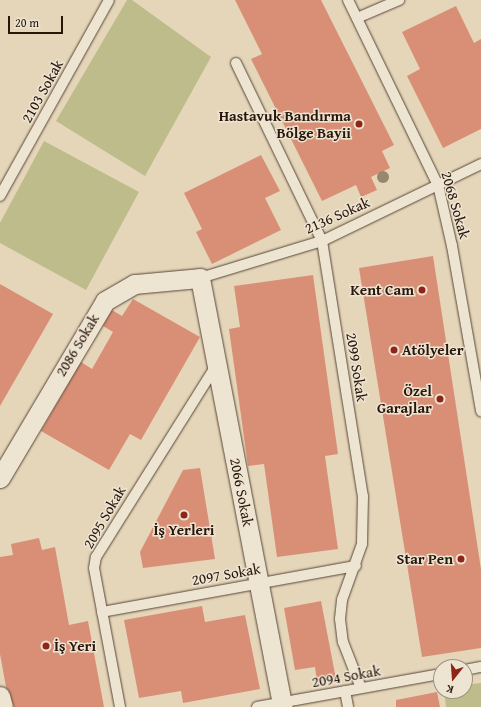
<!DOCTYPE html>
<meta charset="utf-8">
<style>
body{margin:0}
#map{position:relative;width:481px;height:707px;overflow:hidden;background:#e5d6ba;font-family:"Gentium Book Plus",serif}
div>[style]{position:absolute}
.green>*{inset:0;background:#bdbc8a}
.building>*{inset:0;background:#d98f76}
.roads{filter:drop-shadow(0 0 1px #574636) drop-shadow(0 0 1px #574636)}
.service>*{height:10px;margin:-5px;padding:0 5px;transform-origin:5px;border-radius:5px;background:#eee4d2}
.minor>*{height:19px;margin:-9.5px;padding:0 9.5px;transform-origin:9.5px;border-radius:9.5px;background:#eee4d2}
.trees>*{width:12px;height:12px;margin:-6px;border-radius:50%;background:#96886e}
.dots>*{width:11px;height:11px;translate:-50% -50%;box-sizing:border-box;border:2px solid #eee4d2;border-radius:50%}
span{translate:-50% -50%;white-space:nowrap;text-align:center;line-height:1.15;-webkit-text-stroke:3px #eee4d2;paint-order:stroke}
.street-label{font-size:15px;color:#28160a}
.poi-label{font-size:15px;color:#28160a;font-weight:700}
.right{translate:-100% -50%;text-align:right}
.left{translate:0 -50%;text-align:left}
.north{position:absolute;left:433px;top:659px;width:40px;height:40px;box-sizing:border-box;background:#eee4d2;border:1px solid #9f9282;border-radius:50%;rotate:197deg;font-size:11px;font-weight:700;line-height:16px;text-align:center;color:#28160a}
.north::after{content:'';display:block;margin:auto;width:14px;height:18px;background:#8f2418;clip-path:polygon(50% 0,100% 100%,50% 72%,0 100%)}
.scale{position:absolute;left:8px;top:16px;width:55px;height:18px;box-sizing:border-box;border:2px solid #28160a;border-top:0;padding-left:5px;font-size:12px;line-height:14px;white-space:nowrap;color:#28160a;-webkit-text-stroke:3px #eee4d2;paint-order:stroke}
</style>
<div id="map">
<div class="green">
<div style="clip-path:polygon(127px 0,132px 0,211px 57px,145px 176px,56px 121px)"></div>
<div style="clip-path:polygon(44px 141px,139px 192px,86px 290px,0 243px,0 223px)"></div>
<div style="clip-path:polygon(481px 683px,481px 707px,446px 707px,444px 691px,465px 691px,465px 685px)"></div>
</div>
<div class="building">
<div style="clip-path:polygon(235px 0,321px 0,394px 145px,382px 151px,390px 168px,371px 177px,377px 190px,361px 197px,356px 185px,322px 201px,251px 59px,262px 54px)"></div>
<div style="clip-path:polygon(456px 6px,474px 43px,481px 39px,481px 129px,443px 148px,407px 76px,420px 69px,402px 32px)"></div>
<div style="clip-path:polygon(261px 155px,280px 191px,265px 198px,281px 230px,212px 264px,196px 232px,202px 229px,184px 193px)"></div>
<div style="clip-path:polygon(433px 256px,481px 569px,481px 648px,422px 657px,359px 268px)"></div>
<div style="clip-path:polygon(313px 275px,338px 454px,325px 456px,338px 549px,277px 557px,264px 464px,248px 466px,229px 329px,240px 327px,234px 286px)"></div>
<div style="clip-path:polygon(0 284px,53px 314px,0 406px)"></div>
<div style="clip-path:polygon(133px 299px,200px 337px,141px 440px,130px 434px,109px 470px,41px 431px,81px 362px,92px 369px,113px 332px,103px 326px,112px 310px,122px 316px)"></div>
<div style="clip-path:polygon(200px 468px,215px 559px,143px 568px,140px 552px,183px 470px)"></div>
<div style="clip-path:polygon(39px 538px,42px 550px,55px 547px,69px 625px,88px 621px,104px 707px,14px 707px,6px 687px,0 654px,0 557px,13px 555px,11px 544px)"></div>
<div style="clip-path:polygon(321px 601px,336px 679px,317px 682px,315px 667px,295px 670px,284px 608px)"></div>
<div style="clip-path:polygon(202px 606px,205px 622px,245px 615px,260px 689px,183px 703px,181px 691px,139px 698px,124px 620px)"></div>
<div style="clip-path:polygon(437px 692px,440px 707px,396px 707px,396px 700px)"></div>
</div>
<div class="roads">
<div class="service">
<div style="left:348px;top:0;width:206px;rotate:64.1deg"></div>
<div style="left:438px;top:185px;width:63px;rotate:77.1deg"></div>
<div style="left:452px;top:246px;width:168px;rotate:80deg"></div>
<div style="left:357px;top:18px;width:46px;rotate:-23.2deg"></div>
<div style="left:236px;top:63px;width:198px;rotate:64.2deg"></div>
<div style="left:322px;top:241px;width:258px;rotate:80.9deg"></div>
<div style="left:363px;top:496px;width:48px;rotate:91.2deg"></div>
<div style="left:362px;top:544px;width:59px;rotate:109.7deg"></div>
<div style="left:342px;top:600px;width:19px;rotate:96deg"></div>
<div style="left:340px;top:619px;width:23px;rotate:83deg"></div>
<div style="left:343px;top:642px;width:49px;rotate:68.6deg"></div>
<div style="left:0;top:196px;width:224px;rotate:-60.9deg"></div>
<div style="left:200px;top:278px;width:127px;rotate:-16.9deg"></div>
<div style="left:322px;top:241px;width:177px;rotate:-25.8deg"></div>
<div style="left:102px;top:612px;width:258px;rotate:-10.3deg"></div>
<div style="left:465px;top:670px;width:16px;rotate:-11deg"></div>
<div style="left:345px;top:691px;width:16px;rotate:79deg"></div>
<div style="left:120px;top:707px;width:141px;rotate:-100.6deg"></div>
<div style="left:94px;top:568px;width:11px;rotate:-80deg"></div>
<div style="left:96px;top:557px;width:228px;rotate:-57.9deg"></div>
<div style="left:257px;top:707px;width:187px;rotate:-10.2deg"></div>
</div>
<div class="minor">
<div style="left:0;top:478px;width:206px;rotate:-59.3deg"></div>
<div style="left:105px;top:301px;width:34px;rotate:-30deg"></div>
<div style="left:135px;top:284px;width:65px;rotate:-5.3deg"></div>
<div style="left:200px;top:278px;width:437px;rotate:79.1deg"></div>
<div style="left:0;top:696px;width:11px;rotate:75deg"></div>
</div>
</div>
<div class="trees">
<div style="left:383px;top:177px"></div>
</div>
<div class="dots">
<div style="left:359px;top:124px;background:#8f2418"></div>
<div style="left:422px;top:290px;background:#8f2418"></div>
<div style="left:394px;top:350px;background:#8f2418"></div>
<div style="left:440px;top:399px;background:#8f2418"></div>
<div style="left:184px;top:515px;background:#8f2418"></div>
<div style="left:461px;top:559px;background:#8f2418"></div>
<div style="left:46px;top:646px;background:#8f2418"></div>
</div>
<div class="street-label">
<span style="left:42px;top:91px;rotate:-61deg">2103 Sokak</span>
<span style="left:456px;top:205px;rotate:74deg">2068 Sokak</span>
<span style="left:337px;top:215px;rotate:-24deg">2136 Sokak</span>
<span style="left:77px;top:345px;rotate:-59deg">2086 Sokak</span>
<span style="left:357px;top:367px;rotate:81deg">2099 Sokak</span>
<span style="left:242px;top:492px;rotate:79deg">2066 Sokak</span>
<span style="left:104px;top:517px;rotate:-60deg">2095 Sokak</span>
<span style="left:226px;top:574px;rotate:-10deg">2097 Sokak</span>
<span style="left:346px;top:676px;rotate:-10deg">2094 Sokak</span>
</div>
<div class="poi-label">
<span class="right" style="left:351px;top:124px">Hastavuk Bandırma<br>Bölge Bayii</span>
<span class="right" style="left:414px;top:290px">Kent Cam</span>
<span class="left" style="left:402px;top:350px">Atölyeler</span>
<span class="right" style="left:432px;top:399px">Özel<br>Garajlar</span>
<span style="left:184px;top:530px">İş Yerleri</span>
<span class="right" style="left:453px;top:559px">Star Pen</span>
<span class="left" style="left:54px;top:646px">İş Yeri</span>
</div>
<div class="north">K</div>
<div class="scale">20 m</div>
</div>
